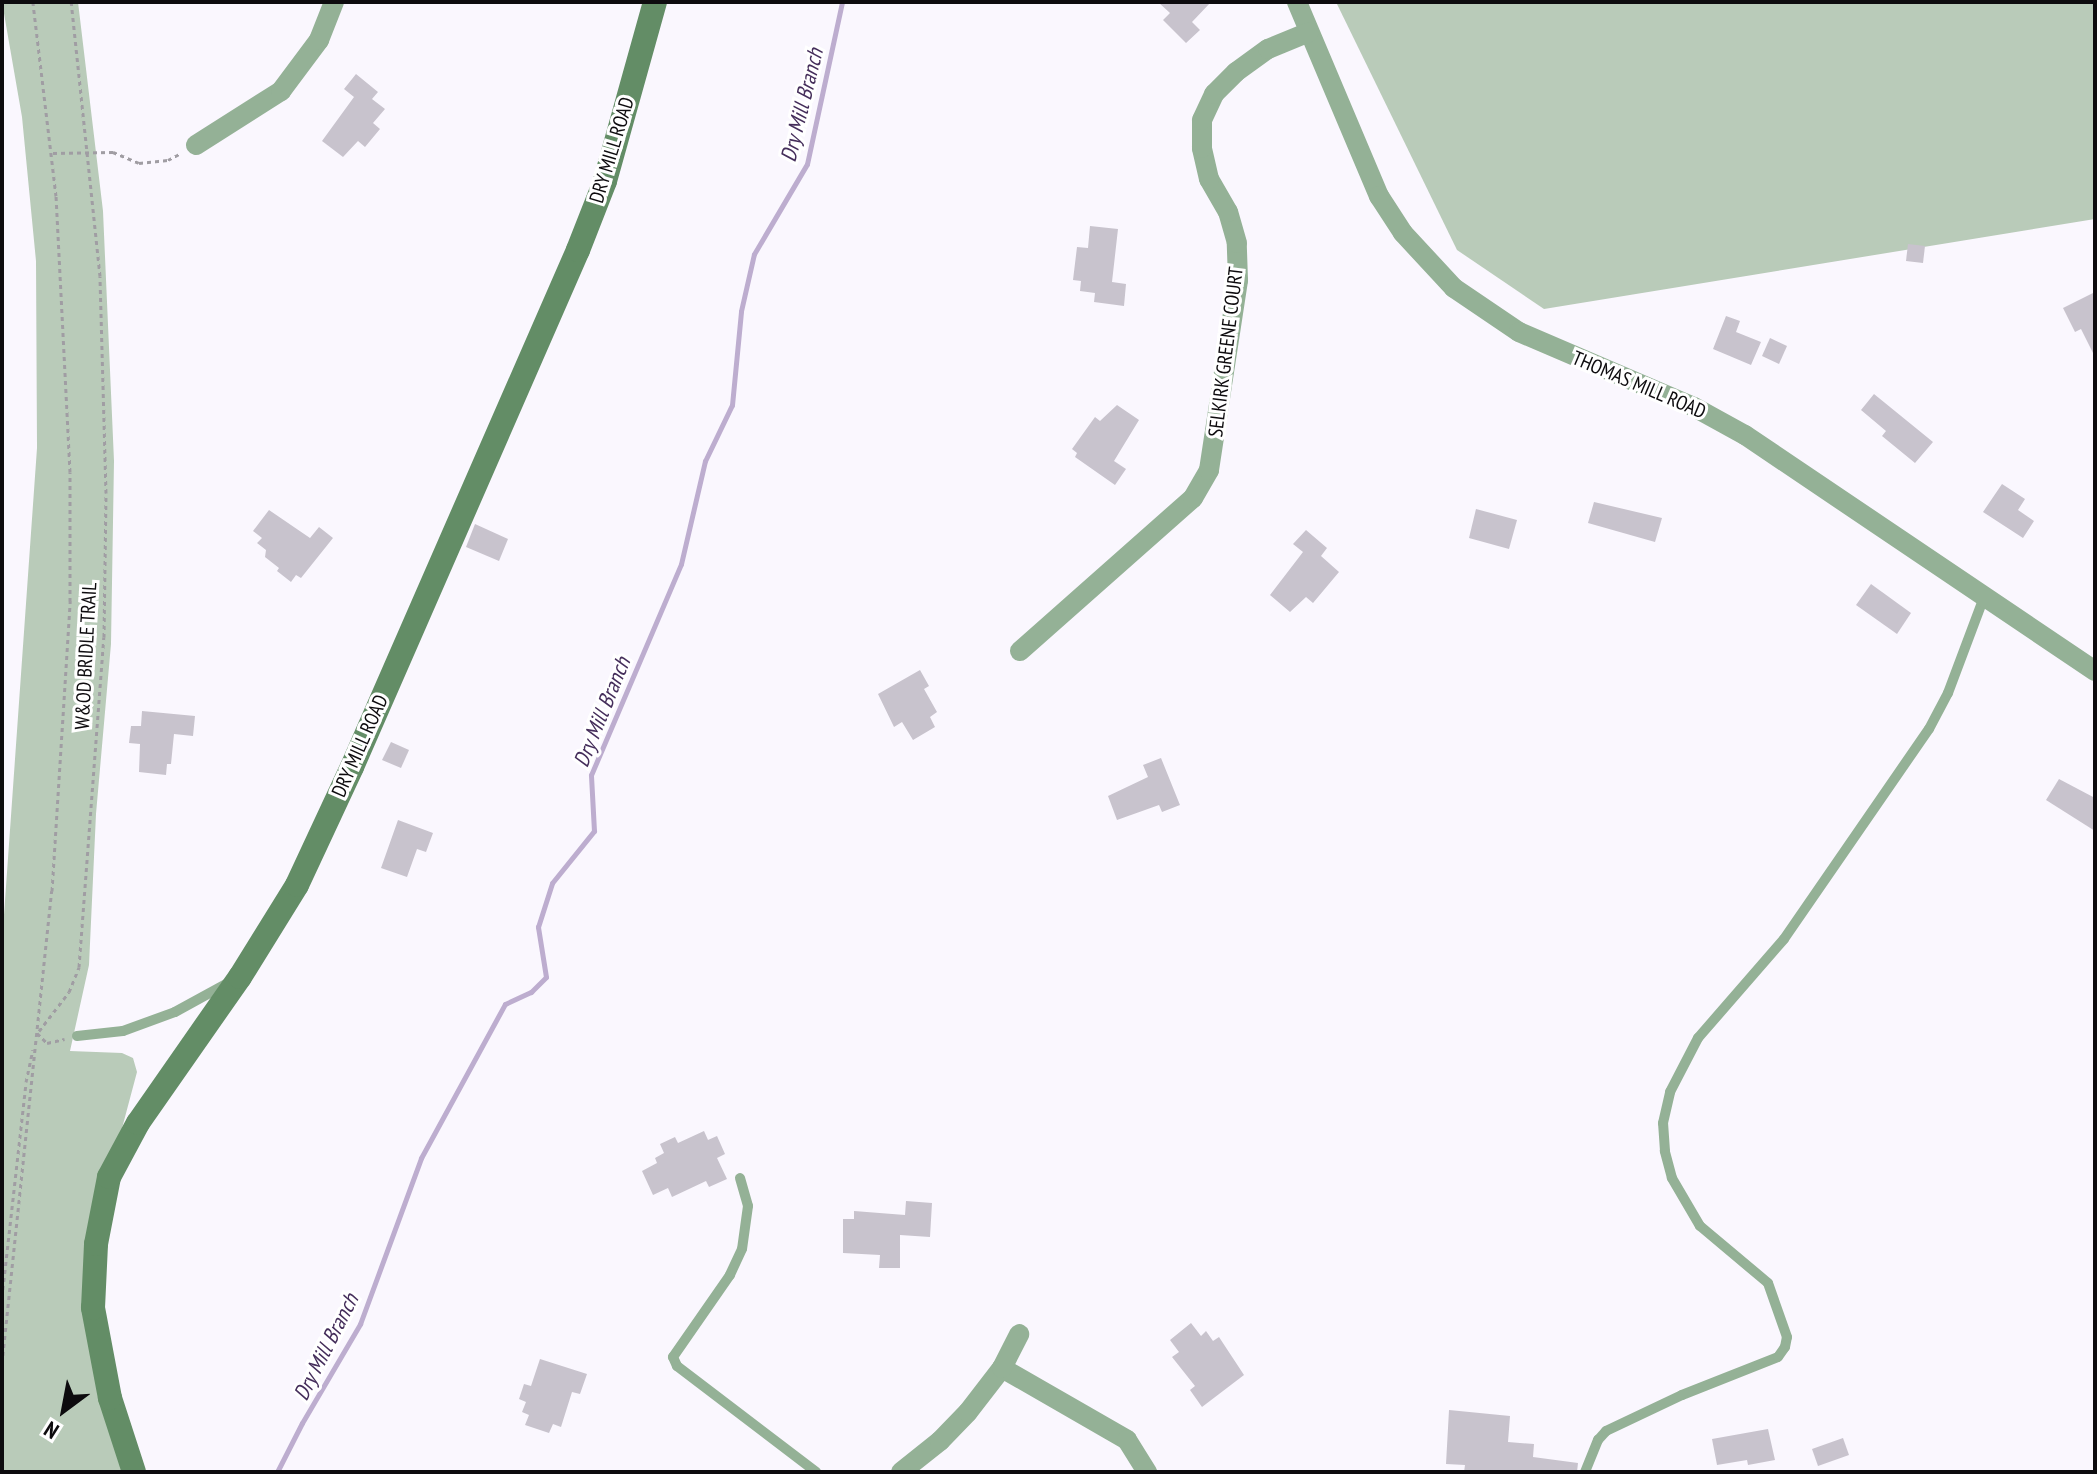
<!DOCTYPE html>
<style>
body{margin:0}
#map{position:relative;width:2097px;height:1474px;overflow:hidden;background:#faf7fe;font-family:"PT Sans Narrow",sans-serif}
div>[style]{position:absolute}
.green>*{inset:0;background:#b9cbb9}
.stream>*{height:5px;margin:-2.5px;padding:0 2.5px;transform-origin:2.5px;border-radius:2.5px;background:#bdadcf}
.building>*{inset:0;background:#c8c3cd}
.path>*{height:3px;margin-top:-1.5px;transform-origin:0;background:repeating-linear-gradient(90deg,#a09da3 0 4px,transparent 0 8px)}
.lane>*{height:10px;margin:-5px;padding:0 5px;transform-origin:5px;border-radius:5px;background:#94b196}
.street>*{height:20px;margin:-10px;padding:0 10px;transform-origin:10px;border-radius:10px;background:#94b196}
.secondary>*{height:24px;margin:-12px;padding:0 12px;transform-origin:12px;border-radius:12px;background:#638d66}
span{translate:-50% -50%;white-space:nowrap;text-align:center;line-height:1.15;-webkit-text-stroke:6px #fff;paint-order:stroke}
.street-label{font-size:20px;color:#0d0b0e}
.water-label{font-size:22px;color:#452e5b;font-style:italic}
.frame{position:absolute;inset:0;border:4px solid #0d0b0e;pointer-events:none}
.north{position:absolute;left:24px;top:1370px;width:80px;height:80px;-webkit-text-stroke:6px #fff;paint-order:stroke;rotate:212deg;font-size:22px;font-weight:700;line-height:32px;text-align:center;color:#0d0b0e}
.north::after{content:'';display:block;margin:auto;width:28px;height:36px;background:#0d0b0e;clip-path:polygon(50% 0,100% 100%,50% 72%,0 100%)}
</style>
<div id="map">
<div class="green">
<div style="clip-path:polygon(2px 2px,78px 2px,103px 211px,114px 461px,111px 644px,96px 814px,89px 965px,70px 1051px,122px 1053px,133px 1058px,137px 1072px,109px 1177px,93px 1308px,134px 1472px,2px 1472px,2px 943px,37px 448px,36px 261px,22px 117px)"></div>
<div style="clip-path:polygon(1336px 2px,2095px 2px,2095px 219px,1544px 309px,1457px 250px)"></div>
</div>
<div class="stream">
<div style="left:277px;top:1472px;width:55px;rotate:-63deg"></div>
<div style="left:302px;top:1423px;width:115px;rotate:-59.6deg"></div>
<div style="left:360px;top:1324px;width:177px;rotate:-69.8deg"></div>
<div style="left:421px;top:1158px;width:175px;rotate:-61.4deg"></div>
<div style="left:505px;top:1004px;width:29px;rotate:-25deg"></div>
<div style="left:531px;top:992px;width:21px;rotate:-45deg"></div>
<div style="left:546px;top:977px;width:51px;rotate:-99.1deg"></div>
<div style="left:538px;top:927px;width:46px;rotate:-72.3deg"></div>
<div style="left:552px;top:883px;width:67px;rotate:-51.1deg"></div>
<div style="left:594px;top:831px;width:56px;rotate:-93.1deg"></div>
<div style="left:591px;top:775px;width:229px;rotate:-66.9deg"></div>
<div style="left:681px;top:564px;width:106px;rotate:-76.9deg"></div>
<div style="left:705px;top:461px;width:62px;rotate:-64.3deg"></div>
<div style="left:732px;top:405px;width:94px;rotate:-84.5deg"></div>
<div style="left:741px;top:311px;width:58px;rotate:-77.2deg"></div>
<div style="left:754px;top:254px;width:104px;rotate:-59.5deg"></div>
<div style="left:807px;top:164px;width:166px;rotate:-77.8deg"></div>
</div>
<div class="building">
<div style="clip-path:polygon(1158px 2px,1211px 2px,1192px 22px,1200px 30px,1186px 43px,1163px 20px,1170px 13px)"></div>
<div style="clip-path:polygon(356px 74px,378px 92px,372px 99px,385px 109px,373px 123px,380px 129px,365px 147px,358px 141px,343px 157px,322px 141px,354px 97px,344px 89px)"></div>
<div style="clip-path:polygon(1090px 226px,1118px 229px,1112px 282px,1126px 284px,1124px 306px,1094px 302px,1095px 293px,1080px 291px,1081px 281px,1073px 280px,1077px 247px,1088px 248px)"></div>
<div style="clip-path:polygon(1908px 244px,1925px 246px,1923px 263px,1906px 261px)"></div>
<div style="clip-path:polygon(2095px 292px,2095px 357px,2081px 329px,2075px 332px,2063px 308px)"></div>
<div style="clip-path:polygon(1726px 316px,1740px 321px,1736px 332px,1761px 342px,1751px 365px,1713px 349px)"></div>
<div style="clip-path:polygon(1770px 338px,1787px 346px,1779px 364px,1762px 356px)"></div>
<div style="clip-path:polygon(1874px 394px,1933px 442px,1915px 463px,1882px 436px,1886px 431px,1861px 410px)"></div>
<div style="clip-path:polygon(1117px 405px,1139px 420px,1114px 461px,1126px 469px,1115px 485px,1075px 457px,1077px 453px,1072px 449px,1095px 417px,1100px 421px)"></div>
<div style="clip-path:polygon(2002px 484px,2025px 499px,2018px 510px,2034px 521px,2023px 538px,1983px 512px)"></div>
<div style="clip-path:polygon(1594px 502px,1662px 518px,1655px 542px,1588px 523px)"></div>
<div style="clip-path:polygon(1476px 509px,1517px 520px,1509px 549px,1469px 538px)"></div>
<div style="clip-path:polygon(269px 510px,310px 538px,319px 527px,333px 538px,301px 578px,296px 575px,291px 582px,277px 571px,279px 568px,265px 557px,266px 550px,257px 543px,262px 538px,253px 531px)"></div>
<div style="clip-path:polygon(475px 524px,508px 539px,499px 561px,466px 547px)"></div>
<div style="clip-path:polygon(1306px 530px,1327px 548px,1321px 556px,1339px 572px,1313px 603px,1306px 597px,1290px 612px,1270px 595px,1303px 552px,1293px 544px)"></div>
<div style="clip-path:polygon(1871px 584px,1911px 613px,1897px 634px,1856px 605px)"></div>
<div style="clip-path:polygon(920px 670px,929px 686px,924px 689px,937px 712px,930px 717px,935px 727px,913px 740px,902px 722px,894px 727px,878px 694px)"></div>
<div style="clip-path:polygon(142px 711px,195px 716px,193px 736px,174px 734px,171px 764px,167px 764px,166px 775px,139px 772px,140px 744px,129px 743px,131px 726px,141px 726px)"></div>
<div style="clip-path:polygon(391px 742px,409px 750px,401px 768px,382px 760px)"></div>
<div style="clip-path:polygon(1161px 758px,1180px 805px,1162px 812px,1159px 805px,1117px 820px,1108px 796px,1148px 777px,1143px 765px)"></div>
<div style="clip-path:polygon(2059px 779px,2095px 798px,2095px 831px,2046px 800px)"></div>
<div style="clip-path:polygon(398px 820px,433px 833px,426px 852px,417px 849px,407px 877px,381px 868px)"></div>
<div style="clip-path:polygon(704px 1131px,708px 1140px,717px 1136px,725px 1154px,717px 1158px,727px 1179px,709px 1187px,706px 1181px,672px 1197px,668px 1188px,653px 1195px,642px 1171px,657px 1163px,655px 1158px,664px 1153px,660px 1144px,675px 1137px,678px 1143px)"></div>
<div style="clip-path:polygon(906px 1201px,932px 1203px,930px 1237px,900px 1235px,900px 1268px,879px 1268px,880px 1255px,843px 1253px,843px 1219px,854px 1219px,854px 1211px,905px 1215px)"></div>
<div style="clip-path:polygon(1191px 1323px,1201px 1336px,1206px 1331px,1213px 1341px,1219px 1337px,1244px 1375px,1202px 1407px,1190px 1390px,1195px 1386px,1172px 1357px,1179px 1352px,1170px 1340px)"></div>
<div style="clip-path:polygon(540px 1359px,587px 1374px,580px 1394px,572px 1392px,561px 1427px,553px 1424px,549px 1433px,525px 1425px,529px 1415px,522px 1412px,526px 1402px,519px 1399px,524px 1384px,531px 1386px)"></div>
<div style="clip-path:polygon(1449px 1410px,1510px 1416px,1508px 1442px,1534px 1444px,1533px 1457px,1578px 1463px,1577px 1472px,1464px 1472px,1465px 1465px,1446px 1464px)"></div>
<div style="clip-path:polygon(1768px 1429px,1775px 1460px,1748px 1465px,1747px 1460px,1717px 1465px,1712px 1439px)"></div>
<div style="clip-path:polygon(1843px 1438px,1849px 1455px,1818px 1466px,1812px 1449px)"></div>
</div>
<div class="path">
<div style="left:53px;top:153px;width:60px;rotate:-1deg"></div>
<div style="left:113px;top:152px;width:28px;rotate:23deg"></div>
<div style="left:139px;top:163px;width:29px;rotate:-6deg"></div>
<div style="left:168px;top:160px;width:15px;rotate:-28deg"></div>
<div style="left:39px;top:1031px;width:49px;rotate:-52.4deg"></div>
<div style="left:69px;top:992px;width:27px;rotate:-68deg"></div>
<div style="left:79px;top:967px;width:331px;rotate:-85.7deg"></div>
<div style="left:104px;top:637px;width:144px;rotate:-89.2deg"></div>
<div style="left:106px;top:493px;width:217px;rotate:-91.6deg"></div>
<div style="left:100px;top:276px;width:276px;rotate:-96deg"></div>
<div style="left:37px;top:1033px;width:14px;rotate:45deg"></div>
<div style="left:47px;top:1043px;width:18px;rotate:-13deg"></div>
<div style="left:2px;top:1297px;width:216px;rotate:-83.6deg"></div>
<div style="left:26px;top:1082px;width:33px;rotate:-78deg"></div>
<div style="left:2px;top:1363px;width:475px;rotate:-84deg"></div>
<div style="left:52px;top:891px;width:291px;rotate:-86.4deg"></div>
<div style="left:70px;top:601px;width:129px;rotate:-90deg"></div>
<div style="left:70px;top:472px;width:276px;rotate:-92.9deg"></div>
<div style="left:56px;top:196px;width:195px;rotate:-96.8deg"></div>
</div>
<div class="lane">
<div style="left:77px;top:1036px;width:46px;rotate:-6.2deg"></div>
<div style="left:123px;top:1031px;width:55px;rotate:-20.1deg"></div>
<div style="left:175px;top:1012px;width:60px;rotate:-28.7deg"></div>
<div style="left:740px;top:1178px;width:29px;rotate:74deg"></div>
<div style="left:748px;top:1206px;width:43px;rotate:97.9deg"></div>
<div style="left:742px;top:1249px;width:29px;rotate:115deg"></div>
<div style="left:730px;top:1275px;width:100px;rotate:124.8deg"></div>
<div style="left:673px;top:1357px;width:10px;rotate:66deg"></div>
<div style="left:677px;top:1366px;width:175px;rotate:37.3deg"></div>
<div style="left:1585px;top:1472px;width:35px;rotate:-68deg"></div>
<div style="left:1598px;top:1440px;width:12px;rotate:-48deg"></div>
<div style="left:1606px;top:1431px;width:84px;rotate:-25.3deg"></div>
<div style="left:1682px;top:1395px;width:103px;rotate:-21.6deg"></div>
<div style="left:1778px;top:1357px;width:12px;rotate:-55deg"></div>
<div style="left:1785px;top:1347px;width:10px;rotate:-79deg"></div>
<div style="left:1787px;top:1337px;width:57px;rotate:-109.4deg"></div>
<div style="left:1768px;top:1283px;width:89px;rotate:-140deg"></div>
<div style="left:1700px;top:1226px;width:56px;rotate:-120.3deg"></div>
<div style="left:1672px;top:1178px;width:28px;rotate:-105deg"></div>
<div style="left:1665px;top:1151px;width:28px;rotate:-94deg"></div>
<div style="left:1663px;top:1123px;width:32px;rotate:-77deg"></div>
<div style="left:1670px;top:1092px;width:61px;rotate:-62.6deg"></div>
<div style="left:1698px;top:1038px;width:131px;rotate:-49deg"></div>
<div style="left:1784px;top:939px;width:255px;rotate:-55.4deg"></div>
<div style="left:1929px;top:729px;width:41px;rotate:-62.2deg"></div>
<div style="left:1948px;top:693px;width:103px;rotate:-69.4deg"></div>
</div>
<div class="street">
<div style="left:1297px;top:2px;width:211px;rotate:67.1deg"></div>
<div style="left:1379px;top:196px;width:44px;rotate:57deg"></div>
<div style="left:1403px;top:233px;width:75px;rotate:47.2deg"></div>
<div style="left:1454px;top:288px;width:78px;rotate:34.1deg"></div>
<div style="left:1519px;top:332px;width:190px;rotate:23.2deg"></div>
<div style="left:1694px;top:407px;width:58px;rotate:28.8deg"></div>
<div style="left:1745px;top:435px;width:422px;rotate:34deg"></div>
<div style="left:196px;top:145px;width:101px;rotate:-32.4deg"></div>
<div style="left:281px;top:91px;width:64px;rotate:-53.3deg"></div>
<div style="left:319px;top:40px;width:41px;rotate:-68.5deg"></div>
<div style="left:1020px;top:651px;width:231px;rotate:-41.5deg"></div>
<div style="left:1193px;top:498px;width:32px;rotate:-60deg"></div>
<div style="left:1209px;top:470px;width:192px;rotate:-81.3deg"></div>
<div style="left:1238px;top:280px;width:37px;rotate:-92deg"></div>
<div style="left:1237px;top:243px;width:32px;rotate:-106deg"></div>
<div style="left:1228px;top:212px;width:38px;rotate:-120deg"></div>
<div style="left:1209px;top:179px;width:32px;rotate:-103deg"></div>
<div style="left:1202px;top:148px;width:28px;rotate:-90deg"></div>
<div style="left:1202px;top:120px;width:29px;rotate:-65deg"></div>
<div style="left:1214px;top:94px;width:31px;rotate:-45deg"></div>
<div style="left:1236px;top:72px;width:39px;rotate:-36deg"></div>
<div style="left:1268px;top:49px;width:44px;rotate:-22.5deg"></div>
<div style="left:1002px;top:1368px;width:144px;rotate:29.9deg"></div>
<div style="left:1127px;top:1440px;width:38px;rotate:58deg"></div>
<div style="left:901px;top:1472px;width:50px;rotate:-38.5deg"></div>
<div style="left:940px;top:1441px;width:40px;rotate:-46deg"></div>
<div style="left:968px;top:1412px;width:56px;rotate:-52.3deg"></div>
<div style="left:1002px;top:1368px;width:38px;rotate:-63deg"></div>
</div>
<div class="secondary">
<div style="left:134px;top:1472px;width:78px;rotate:-108deg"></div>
<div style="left:110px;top:1398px;width:92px;rotate:-100.7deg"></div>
<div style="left:93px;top:1308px;width:64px;rotate:-87.3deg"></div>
<div style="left:96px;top:1244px;width:68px;rotate:-79deg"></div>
<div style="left:109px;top:1177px;width:61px;rotate:-61.8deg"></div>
<div style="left:138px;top:1123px;width:178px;rotate:-55.1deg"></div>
<div style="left:240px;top:977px;width:108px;rotate:-58.2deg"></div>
<div style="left:297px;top:885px;width:130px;rotate:-65deg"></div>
<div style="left:352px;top:767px;width:564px;rotate:-66.39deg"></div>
<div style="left:578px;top:250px;width:74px;rotate:-68.6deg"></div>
<div style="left:605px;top:181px;width:186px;rotate:-74.4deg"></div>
</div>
<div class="street-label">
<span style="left:612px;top:150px;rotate:-73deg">DRY MILL ROAD</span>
<span style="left:1226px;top:352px;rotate:-83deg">SELKIRK GREENE COURT</span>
<span style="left:1639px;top:385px;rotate:23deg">THOMAS MILL ROAD</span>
<span style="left:86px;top:656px;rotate:-87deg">W&amp;OD BRIDLE TRAIL</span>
<span style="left:360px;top:746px;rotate:-66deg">DRY MILL ROAD</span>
</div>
<div class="water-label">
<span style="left:802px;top:105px;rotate:-76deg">Dry Mill Branch</span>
<span style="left:602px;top:712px;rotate:-68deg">Dry Mill Branch</span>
<span style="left:326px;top:1347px;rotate:-63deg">Dry Mill Branch</span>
</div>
<div class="frame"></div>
<div class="north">N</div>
</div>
